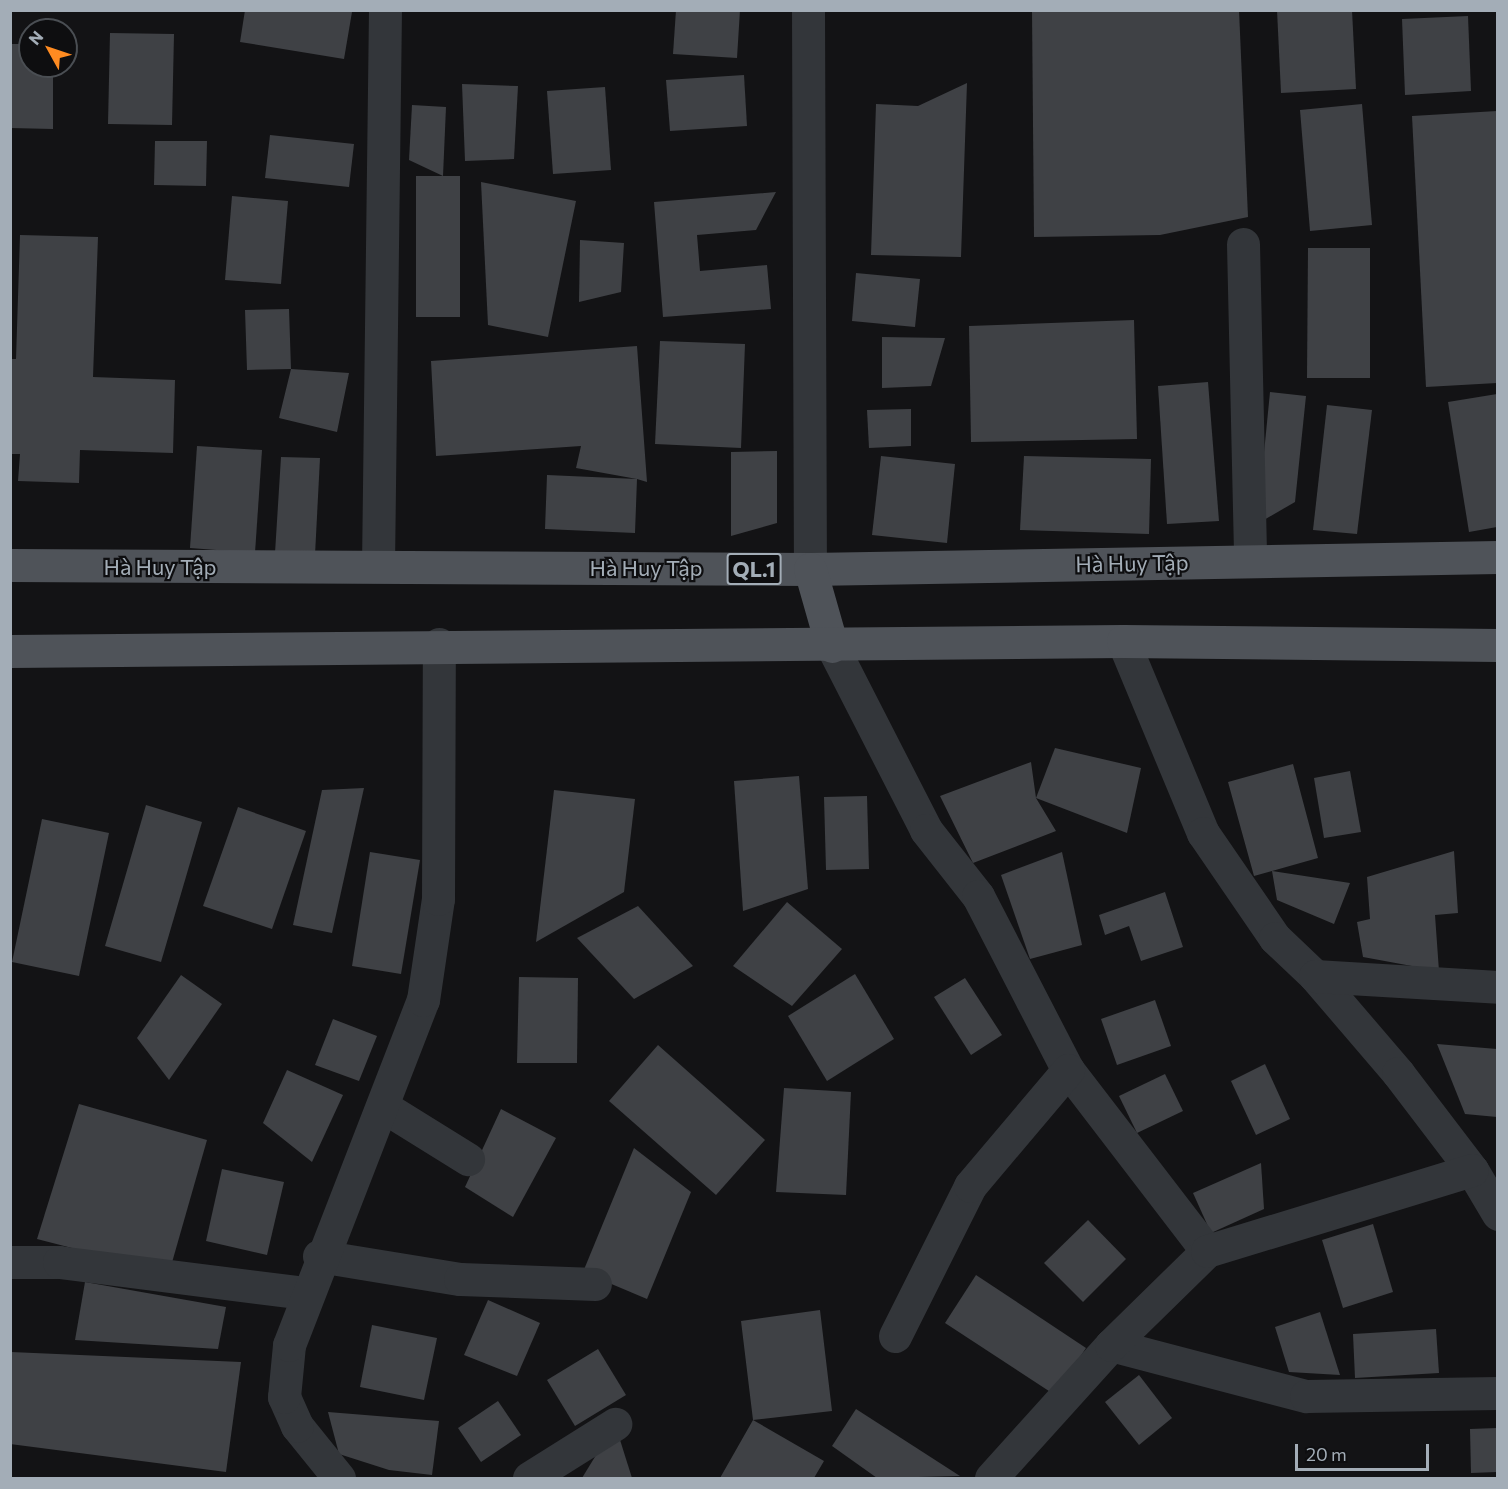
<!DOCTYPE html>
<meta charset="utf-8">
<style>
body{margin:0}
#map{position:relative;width:1508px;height:1489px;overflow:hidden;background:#131315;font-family:Commissioner,sans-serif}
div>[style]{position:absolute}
.building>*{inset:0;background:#3f4145}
.minor>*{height:33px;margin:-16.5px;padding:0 16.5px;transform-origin:16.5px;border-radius:16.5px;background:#33363a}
.major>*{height:33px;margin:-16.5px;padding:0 16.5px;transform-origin:16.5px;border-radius:16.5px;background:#4f5359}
span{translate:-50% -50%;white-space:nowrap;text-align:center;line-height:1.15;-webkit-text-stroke:4.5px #0e0e10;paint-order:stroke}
.shield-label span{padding:2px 4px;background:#0e0e10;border:2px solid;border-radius:4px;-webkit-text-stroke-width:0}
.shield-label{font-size:21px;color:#a3adb7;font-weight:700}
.street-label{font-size:22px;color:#a3adb7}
.frame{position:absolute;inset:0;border:12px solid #a3adb7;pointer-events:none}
.north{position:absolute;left:18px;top:18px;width:60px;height:60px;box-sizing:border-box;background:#0e0e10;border:2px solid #4a4e53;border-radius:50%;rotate:310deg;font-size:16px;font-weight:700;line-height:24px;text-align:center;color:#a3adb7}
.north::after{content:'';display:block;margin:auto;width:21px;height:27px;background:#ff8b21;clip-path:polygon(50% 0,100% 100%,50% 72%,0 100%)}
.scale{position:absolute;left:1295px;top:1444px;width:134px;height:27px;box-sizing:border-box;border:3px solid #a3adb7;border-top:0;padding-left:8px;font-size:18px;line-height:21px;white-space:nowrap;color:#a3adb7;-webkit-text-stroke:4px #0e0e10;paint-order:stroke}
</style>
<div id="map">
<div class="building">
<div style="clip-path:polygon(245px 10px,352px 12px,344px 59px,240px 42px)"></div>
<div style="clip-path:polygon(676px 10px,740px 10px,737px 58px,673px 54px)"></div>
<div style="clip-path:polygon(1032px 10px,1239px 10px,1248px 217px,1160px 235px,1034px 237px)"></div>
<div style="clip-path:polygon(1277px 10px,1352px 10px,1356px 89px,1281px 93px)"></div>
<div style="clip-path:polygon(1468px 16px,1471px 91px,1405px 95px,1402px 19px)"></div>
<div style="clip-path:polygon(110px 33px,174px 34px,172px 125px,108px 124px)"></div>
<div style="clip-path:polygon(10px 44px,30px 44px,30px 66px,53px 66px,53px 129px,10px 128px)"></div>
<div style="clip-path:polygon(744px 75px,747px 126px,670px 131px,666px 80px)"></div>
<div style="clip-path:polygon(967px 83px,961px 257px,871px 255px,876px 104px,918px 106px)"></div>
<div style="clip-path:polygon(462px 84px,518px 86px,514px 159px,465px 161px)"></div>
<div style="clip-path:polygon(605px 87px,611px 170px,553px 174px,547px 91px)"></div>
<div style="clip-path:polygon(1362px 104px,1372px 225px,1310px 231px,1300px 110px)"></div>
<div style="clip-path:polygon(412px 105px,446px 107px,443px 176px,409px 160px)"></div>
<div style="clip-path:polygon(1497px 111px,1497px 383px,1426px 387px,1412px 116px)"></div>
<div style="clip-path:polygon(270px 135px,354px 144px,349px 187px,265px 178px)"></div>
<div style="clip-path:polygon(155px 141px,207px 141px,206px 186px,154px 185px)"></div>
<div style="clip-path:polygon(416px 176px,460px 176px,460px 317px,416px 317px)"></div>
<div style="clip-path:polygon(481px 182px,576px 201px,548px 337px,488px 325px)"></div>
<div style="clip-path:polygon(776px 192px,756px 230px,697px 235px,700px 271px,767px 265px,771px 309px,663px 317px,654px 202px)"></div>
<div style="clip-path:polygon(232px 196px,288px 201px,281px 284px,225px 280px)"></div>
<div style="clip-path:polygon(20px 235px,98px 237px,93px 377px,175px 380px,173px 453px,80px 450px,79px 483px,18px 481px,20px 454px,10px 454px,10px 359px,16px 359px)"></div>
<div style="clip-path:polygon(580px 240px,624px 243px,621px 292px,579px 302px)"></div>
<div style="clip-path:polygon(1308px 248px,1370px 248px,1370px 378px,1307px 378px)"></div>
<div style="clip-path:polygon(856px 273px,920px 279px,915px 327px,852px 321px)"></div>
<div style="clip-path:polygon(289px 309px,291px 369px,349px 373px,337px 432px,279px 418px,291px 369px,247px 370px,245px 310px)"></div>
<div style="clip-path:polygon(1134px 320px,1137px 439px,971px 442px,969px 326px)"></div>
<div style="clip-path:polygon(882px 337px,945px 338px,931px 386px,882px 388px)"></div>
<div style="clip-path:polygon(660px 341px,745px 344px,741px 448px,655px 444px)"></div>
<div style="clip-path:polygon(637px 346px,647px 482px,637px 479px,635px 533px,545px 529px,547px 475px,637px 479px,576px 468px,581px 446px,436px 456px,431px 361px)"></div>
<div style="clip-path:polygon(1208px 382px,1219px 521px,1167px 524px,1158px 386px)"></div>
<div style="clip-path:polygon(1270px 392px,1306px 396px,1295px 502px,1257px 524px)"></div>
<div style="clip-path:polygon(1497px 394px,1497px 527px,1469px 532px,1448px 402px)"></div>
<div style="clip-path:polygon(1327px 405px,1372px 410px,1357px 534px,1313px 530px)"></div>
<div style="clip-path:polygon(911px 409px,911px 446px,869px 448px,867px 410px)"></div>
<div style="clip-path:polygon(197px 446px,262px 450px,255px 553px,190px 548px)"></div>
<div style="clip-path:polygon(777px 451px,777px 523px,731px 536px,731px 452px)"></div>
<div style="clip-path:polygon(881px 456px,955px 464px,947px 543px,872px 535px)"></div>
<div style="clip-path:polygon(1024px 456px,1151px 459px,1149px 534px,1020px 530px)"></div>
<div style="clip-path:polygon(281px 457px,320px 458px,315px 555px,275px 553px)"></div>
<div style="clip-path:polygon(1055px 748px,1141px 768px,1127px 833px,1036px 798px)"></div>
<div style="clip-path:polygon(1031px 762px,1036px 798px,1056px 831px,973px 863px,940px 796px)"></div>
<div style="clip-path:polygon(1293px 764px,1318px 858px,1272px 871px,1350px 883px,1334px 924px,1277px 900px,1272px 871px,1254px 876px,1228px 782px)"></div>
<div style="clip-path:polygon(1350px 771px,1361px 832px,1324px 838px,1314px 778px)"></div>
<div style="clip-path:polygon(799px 776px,808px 889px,743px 911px,734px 781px)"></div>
<div style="clip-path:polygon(364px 788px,332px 933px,293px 925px,322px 790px)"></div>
<div style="clip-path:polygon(554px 790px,635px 799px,624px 892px,536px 942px)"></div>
<div style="clip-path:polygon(867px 796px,869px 869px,826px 870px,824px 797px)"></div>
<div style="clip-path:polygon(146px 805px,202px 822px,161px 962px,105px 946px)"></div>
<div style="clip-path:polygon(238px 807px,306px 831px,272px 929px,203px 906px)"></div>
<div style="clip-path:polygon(42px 819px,109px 833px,79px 976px,12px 962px)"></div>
<div style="clip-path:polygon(1454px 851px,1458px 913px,1435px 915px,1439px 971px,1363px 957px,1357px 922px,1370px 919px,1367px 877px)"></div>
<div style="clip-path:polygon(370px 852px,420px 860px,401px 974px,352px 966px)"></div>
<div style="clip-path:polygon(1062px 852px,1082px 945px,1030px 959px,1001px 875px)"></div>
<div style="clip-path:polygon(1165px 892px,1183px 947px,1141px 961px,1129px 926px,1105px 935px,1099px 915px)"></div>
<div style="clip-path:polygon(787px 902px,842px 949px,792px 1006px,733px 966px)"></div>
<div style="clip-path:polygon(638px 906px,693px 966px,634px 999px,577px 938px)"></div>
<div style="clip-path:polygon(855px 974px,894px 1039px,827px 1081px,788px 1016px)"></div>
<div style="clip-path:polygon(181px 975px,222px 1004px,169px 1080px,137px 1038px)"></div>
<div style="clip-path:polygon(519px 977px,578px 978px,577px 1063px,517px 1063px)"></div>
<div style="clip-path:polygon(965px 978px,1002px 1035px,971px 1055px,934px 997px)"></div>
<div style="clip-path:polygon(1155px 1000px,1171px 1046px,1117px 1065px,1101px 1019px)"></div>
<div style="clip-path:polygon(333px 1019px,377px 1036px,359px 1081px,315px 1065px)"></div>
<div style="clip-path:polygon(1437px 1044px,1497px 1049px,1497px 1117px,1465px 1114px)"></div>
<div style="clip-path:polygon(658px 1045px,765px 1140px,716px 1195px,609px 1101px)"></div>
<div style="clip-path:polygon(1265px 1064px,1290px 1119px,1256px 1135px,1231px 1081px)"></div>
<div style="clip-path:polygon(287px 1070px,343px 1095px,312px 1162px,263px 1123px)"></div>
<div style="clip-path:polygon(1165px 1074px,1183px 1111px,1137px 1133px,1119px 1096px)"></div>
<div style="clip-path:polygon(784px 1088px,851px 1092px,846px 1195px,776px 1192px)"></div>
<div style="clip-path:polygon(79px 1104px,207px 1140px,169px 1273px,37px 1239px)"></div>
<div style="clip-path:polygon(501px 1109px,556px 1138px,513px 1217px,465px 1187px)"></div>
<div style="clip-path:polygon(634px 1148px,691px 1192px,647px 1299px,583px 1272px)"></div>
<div style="clip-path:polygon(1261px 1163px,1264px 1209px,1211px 1233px,1193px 1193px)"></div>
<div style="clip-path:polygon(222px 1169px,284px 1182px,267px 1255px,206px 1241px)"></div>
<div style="clip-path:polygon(1088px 1220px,1126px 1259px,1083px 1302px,1044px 1263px)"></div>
<div style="clip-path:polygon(1373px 1224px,1393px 1292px,1343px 1308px,1322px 1240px)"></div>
<div style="clip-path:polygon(976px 1275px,1086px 1348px,1055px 1395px,945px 1323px)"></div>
<div style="clip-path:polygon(85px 1282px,226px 1307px,218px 1349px,75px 1340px)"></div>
<div style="clip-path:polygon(488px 1300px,540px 1323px,517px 1376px,464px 1355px)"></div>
<div style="clip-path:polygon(820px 1310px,832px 1411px,753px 1420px,824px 1461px,814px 1478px,720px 1478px,753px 1420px,741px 1321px)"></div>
<div style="clip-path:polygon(1320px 1312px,1340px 1375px,1289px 1372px,1275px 1327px)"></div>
<div style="clip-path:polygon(372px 1325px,437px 1338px,424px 1400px,360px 1387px)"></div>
<div style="clip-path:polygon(1436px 1329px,1439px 1373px,1355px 1378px,1353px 1334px)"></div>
<div style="clip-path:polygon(598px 1349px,626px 1395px,575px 1426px,547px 1380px)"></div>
<div style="clip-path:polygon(11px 1352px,241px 1362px,226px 1472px,10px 1444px)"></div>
<div style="clip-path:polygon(1139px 1375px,1172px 1418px,1139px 1445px,1105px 1402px)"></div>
<div style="clip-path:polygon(498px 1401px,521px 1435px,481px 1462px,458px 1428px)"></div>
<div style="clip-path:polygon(856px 1409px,960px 1476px,877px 1478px,832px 1446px)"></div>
<div style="clip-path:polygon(328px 1412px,439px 1421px,432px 1475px,389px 1470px,339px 1454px)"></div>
<div style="clip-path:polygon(615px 1424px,632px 1478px,582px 1478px)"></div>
<div style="clip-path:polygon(1497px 1428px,1497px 1472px,1471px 1473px,1470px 1429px)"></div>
</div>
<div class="minor">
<div style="left:808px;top:10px;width:559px;rotate:89.8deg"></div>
<div style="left:1243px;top:244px;width:317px;rotate:88.7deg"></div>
<div style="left:378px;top:566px;width:556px;rotate:-89.28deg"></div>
<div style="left:1123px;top:641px;width:208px;rotate:67.4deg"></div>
<div style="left:1203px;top:833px;width:127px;rotate:55.6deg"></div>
<div style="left:1275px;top:938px;width:55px;rotate:43.5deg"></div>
<div style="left:1315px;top:976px;width:128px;rotate:49.4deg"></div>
<div style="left:1398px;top:1073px;width:122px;rotate:52.7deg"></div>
<div style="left:1472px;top:1170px;width:51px;rotate:59.4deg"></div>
<div style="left:832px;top:646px;width:207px;rotate:62.9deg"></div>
<div style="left:926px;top:830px;width:84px;rotate:51.8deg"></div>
<div style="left:978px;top:896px;width:196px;rotate:62.7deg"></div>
<div style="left:1068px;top:1070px;width:228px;rotate:52.5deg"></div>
<div style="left:1315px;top:976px;width:183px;rotate:3.4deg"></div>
<div style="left:384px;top:1107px;width:99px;rotate:31.8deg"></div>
<div style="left:319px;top:1256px;width:143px;rotate:9.3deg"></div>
<div style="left:460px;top:1279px;width:135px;rotate:2.1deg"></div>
<div style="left:10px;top:1262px;width:49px"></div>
<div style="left:59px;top:1262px;width:249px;rotate:7.2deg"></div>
<div style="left:895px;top:1336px;width:168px;rotate:-63.4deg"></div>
<div style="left:970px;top:1186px;width:152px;rotate:-49.8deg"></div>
<div style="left:1111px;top:1345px;width:202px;rotate:14.7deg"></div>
<div style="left:1306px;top:1396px;width:192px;rotate:-0.9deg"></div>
<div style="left:339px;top:1478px;width:67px;rotate:-128.9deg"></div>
<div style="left:297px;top:1426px;width:32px;rotate:-114deg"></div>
<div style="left:284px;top:1397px;width:52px;rotate:-84.5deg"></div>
<div style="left:289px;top:1345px;width:370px;rotate:-68.8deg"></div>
<div style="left:423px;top:1000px;width:102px;rotate:-81.6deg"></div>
<div style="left:438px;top:899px;width:255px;rotate:-89.8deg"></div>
<div style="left:529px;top:1478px;width:102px;rotate:-32.1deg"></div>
<div style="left:991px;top:1478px;width:179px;rotate:-47.9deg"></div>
<div style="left:1111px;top:1345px;width:134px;rotate:-44.4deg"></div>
<div style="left:1207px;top:1251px;width:277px;rotate:-17deg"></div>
</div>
<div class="major">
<div style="left:10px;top:565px;width:800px;rotate:0.29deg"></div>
<div style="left:810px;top:569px;width:688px;rotate:-1deg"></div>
<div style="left:810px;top:569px;width:80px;rotate:74.1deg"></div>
<div style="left:10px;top:651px;width:1113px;rotate:-0.51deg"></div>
<div style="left:1123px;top:641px;width:375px;rotate:0.6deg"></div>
</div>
<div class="shield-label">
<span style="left:754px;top:569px">QL.1</span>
</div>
<div class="street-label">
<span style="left:1132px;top:563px;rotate:-1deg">Hà Huy Tập</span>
<span style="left:160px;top:567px">Hà Huy Tập</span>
<span style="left:646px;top:568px">Hà Huy Tập</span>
</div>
<div class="frame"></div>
<div class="north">N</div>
<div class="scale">20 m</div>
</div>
